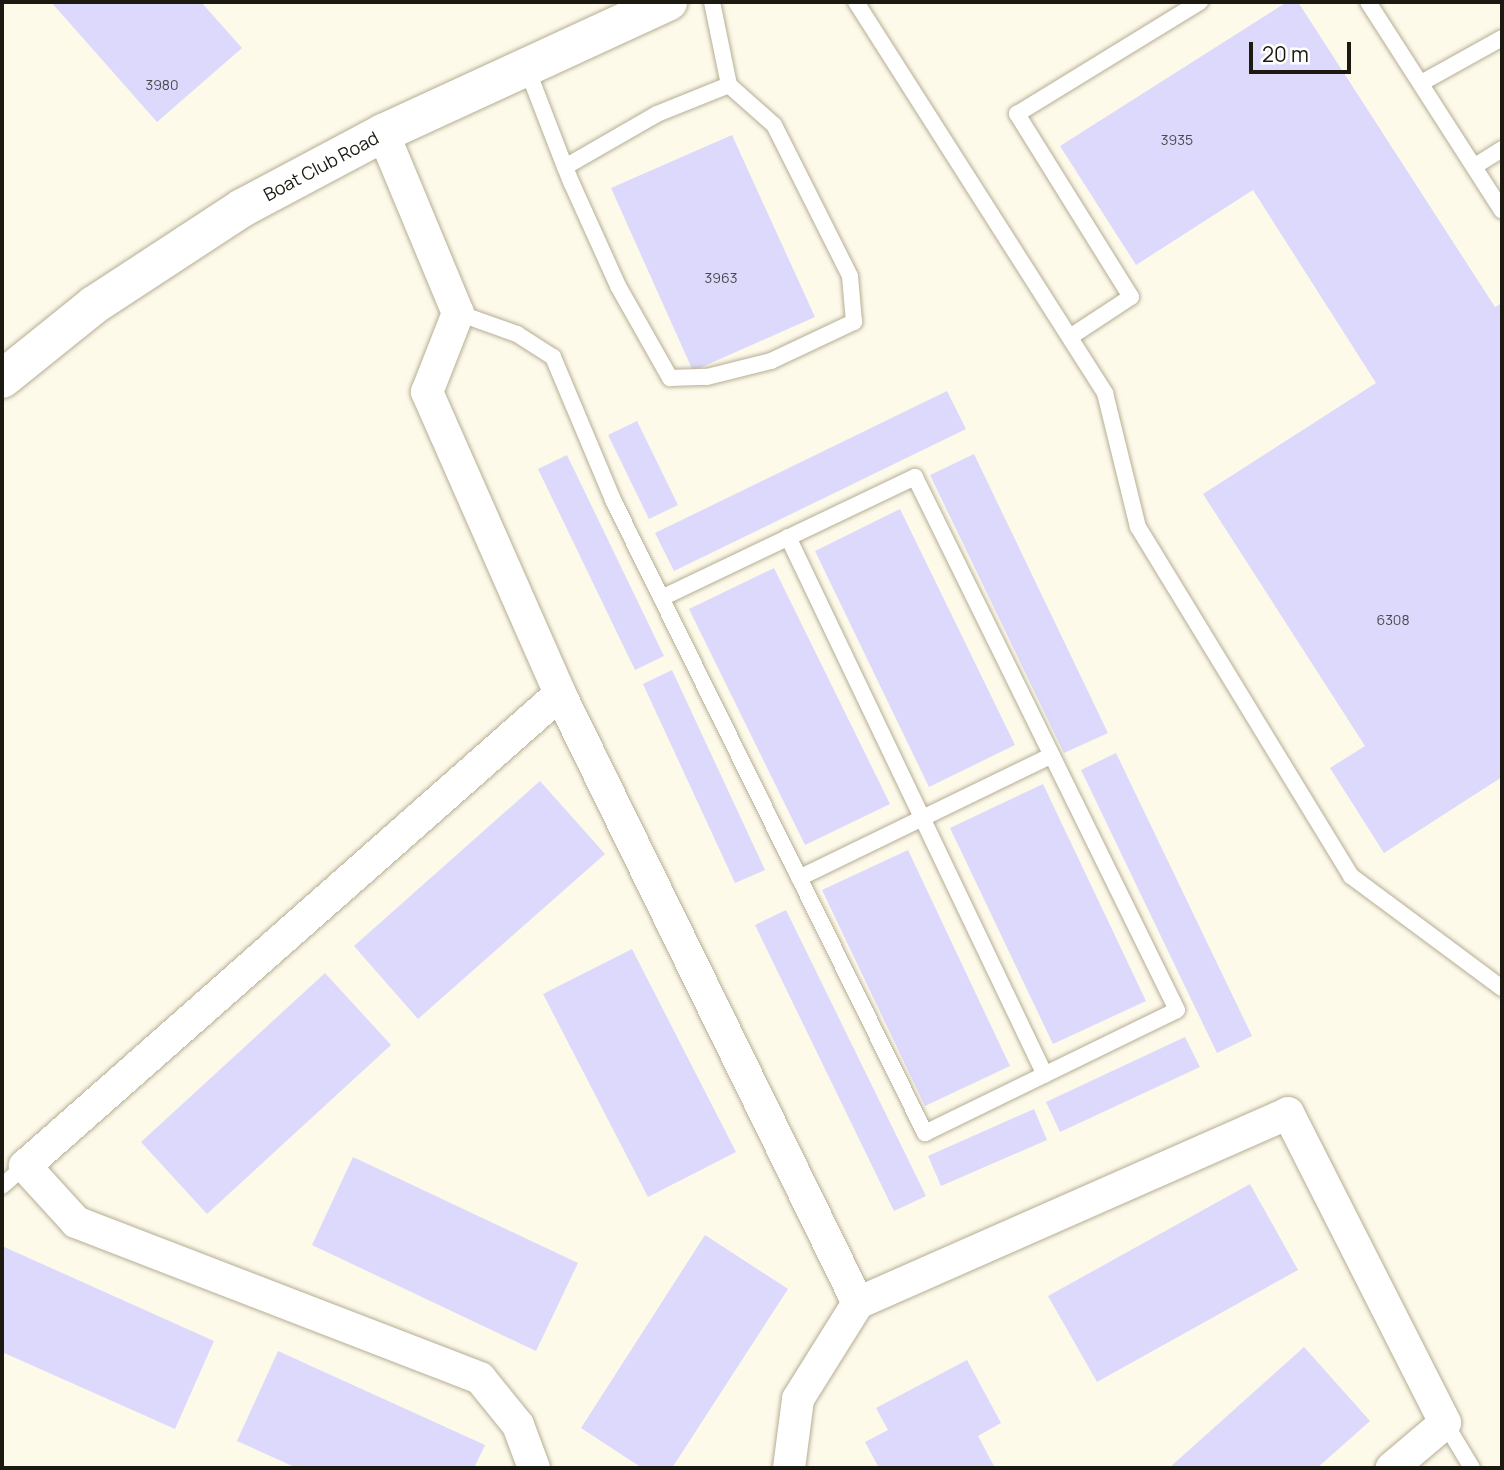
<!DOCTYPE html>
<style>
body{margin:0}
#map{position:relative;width:1504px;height:1470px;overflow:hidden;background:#fefaea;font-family:Manrope,sans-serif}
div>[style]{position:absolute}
.building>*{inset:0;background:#dcd9fd}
.roads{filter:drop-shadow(0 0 2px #b5ae95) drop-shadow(0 0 2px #b5ae95)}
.service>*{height:16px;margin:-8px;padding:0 8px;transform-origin:8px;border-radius:8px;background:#fff}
.minor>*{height:32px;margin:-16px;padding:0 16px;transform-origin:16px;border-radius:16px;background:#fff}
.secondary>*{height:38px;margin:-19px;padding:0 19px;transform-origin:19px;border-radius:19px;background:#fff}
span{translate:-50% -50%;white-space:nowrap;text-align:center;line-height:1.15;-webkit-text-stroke:5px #fff;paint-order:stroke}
.number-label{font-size:14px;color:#4c4a4b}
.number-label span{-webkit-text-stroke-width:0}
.street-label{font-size:18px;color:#1c1a10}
.frame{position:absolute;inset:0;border:4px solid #1c1a10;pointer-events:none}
.scale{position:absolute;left:1249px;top:42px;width:102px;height:32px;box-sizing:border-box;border:4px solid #1c1a10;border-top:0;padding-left:9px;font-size:21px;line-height:24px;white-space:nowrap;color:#1c1a10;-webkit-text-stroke:5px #fff;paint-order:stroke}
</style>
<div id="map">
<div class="building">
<div style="clip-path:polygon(51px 2px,201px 2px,242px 48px,157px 122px)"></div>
<div style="clip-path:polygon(1287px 2px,1298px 2px,1495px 307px,1502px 303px,1502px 777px,1384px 853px,1330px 768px,1365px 746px,1203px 494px,1376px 383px,1253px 190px,1136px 265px,1060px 146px)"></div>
<div style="clip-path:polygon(732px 135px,815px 317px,693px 371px,611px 188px)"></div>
<div style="clip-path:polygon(947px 391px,966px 429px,674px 571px,655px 533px)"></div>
<div style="clip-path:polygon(637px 421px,678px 505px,649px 519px,608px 435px)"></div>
<div style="clip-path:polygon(974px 454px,1108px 733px,1064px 753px,930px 475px)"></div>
<div style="clip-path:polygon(567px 455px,664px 656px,635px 670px,538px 469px)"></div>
<div style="clip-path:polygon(900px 509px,1015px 745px,929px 787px,815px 551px)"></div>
<div style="clip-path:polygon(774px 568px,890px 804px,805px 845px,689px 609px)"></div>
<div style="clip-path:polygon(672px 670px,765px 870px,735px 883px,643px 684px)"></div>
<div style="clip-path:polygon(1116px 753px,1252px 1036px,1217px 1053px,1081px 770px)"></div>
<div style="clip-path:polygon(540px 781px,605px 854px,418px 1019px,354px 946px)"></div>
<div style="clip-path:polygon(1043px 784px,1146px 1001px,1053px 1044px,950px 828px)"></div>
<div style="clip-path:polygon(908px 850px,1010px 1066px,925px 1106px,822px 890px)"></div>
<div style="clip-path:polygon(786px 910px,926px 1196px,894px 1211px,755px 925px)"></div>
<div style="clip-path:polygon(632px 949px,736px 1152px,648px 1197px,543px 994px)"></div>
<div style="clip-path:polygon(325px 973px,391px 1045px,207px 1214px,141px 1142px)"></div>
<div style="clip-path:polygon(1185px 1037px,1200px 1067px,1060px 1132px,1046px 1102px)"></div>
<div style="clip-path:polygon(1034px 1109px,1047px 1140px,941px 1186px,928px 1156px)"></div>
<div style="clip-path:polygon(353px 1157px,578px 1263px,536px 1351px,312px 1245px)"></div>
<div style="clip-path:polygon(1250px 1184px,1298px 1270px,1097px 1382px,1048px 1296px)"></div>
<div style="clip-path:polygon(705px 1235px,788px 1289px,672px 1468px,642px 1468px,581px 1428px)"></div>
<div style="clip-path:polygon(2px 1246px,214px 1341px,175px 1429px,2px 1352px)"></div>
<div style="clip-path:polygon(1304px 1347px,1370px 1421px,1317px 1468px,1169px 1468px)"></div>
<div style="clip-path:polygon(278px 1351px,485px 1445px,474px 1468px,297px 1468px,237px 1441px)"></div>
<div style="clip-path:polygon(967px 1360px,1001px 1423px,978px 1436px,995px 1468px,879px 1468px,865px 1442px,888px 1430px,876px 1408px)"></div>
</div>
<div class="roads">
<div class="service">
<div style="left:712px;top:2px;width:85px;rotate:78.4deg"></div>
<div style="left:856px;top:2px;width:464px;rotate:57.5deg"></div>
<div style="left:1105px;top:393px;width:138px;rotate:76.2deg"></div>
<div style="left:1138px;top:527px;width:409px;rotate:58.6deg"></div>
<div style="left:1351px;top:876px;width:188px;rotate:36.6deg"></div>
<div style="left:1368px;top:2px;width:248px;rotate:57.3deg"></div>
<div style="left:526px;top:66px;width:108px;rotate:68.9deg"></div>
<div style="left:565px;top:167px;width:18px;rotate:68deg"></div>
<div style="left:572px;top:184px;width:112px;rotate:65.7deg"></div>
<div style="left:618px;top:286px;width:106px;rotate:60.5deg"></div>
<div style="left:670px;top:378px;width:37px;rotate:-2deg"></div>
<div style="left:707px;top:377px;width:66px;rotate:-14deg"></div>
<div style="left:771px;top:361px;width:92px;rotate:-25.2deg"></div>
<div style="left:854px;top:322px;width:46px;rotate:-95deg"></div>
<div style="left:850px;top:276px;width:169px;rotate:-116.7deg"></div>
<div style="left:774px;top:125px;width:60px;rotate:-138.4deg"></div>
<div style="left:729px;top:85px;width:78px;rotate:158.1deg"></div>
<div style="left:657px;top:114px;width:106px;rotate:150.1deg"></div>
<div style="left:1423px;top:82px;width:90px;rotate:-29.1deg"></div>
<div style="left:1475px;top:166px;width:32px;rotate:-32deg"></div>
<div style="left:458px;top:313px;width:63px;rotate:19.6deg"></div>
<div style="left:517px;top:334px;width:43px;rotate:32.6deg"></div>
<div style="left:553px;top:357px;width:155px;rotate:67.2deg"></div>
<div style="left:613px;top:500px;width:706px;rotate:63.76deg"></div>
<div style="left:925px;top:1133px;width:280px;rotate:-26deg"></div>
<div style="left:1177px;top:1010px;width:594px;rotate:-116.18deg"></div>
<div style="left:915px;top:477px;width:281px;rotate:154.5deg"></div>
<div style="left:1070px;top:337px;width:73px;rotate:-33.3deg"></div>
<div style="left:1131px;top:297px;width:216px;rotate:-121.9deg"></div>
<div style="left:1017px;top:114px;width:215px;rotate:-31.5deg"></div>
<div style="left:788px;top:537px;width:596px;rotate:64.47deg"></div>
<div style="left:799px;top:878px;width:281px;rotate:-25.9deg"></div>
<div style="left:2px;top:1186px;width:30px;rotate:-41deg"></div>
<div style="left:1445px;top:1423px;width:52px;rotate:59deg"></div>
</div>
<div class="minor">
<div style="left:383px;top:133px;width:195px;rotate:67.4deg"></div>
<div style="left:458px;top:313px;width:85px;rotate:111.4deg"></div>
<div style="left:427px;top:392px;width:330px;rotate:66.2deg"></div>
<div style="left:560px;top:694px;width:678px;rotate:63.93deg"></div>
<div style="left:858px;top:1303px;width:113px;rotate:122deg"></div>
<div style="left:798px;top:1399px;width:70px;rotate:97.4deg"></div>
<div style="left:858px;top:1303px;width:470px;rotate:-23.8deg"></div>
<div style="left:1288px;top:1113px;width:347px;rotate:63.1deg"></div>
<div style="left:1445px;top:1423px;width:70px;rotate:139.7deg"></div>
<div style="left:534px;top:1468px;width:46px;rotate:-110.4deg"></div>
<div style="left:518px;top:1425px;width:60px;rotate:-129deg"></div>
<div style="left:480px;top:1378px;width:433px;rotate:-158.9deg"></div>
<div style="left:76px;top:1222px;width:76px;rotate:-132.3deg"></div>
<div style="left:25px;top:1166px;width:713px;rotate:-41.42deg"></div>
</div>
<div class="secondary">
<div style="left:2px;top:379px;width:118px;rotate:-38.8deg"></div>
<div style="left:94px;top:305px;width:177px;rotate:-33.2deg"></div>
<div style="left:242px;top:208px;width:160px;rotate:-28deg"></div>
<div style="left:383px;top:133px;width:314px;rotate:-24.7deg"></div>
</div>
</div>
<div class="number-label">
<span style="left:162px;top:85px">3980</span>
<span style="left:1177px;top:140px">3935</span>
<span style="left:721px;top:278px">3963</span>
<span style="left:1393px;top:620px">6308</span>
</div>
<div class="street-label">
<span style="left:321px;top:166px;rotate:-28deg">Boat Club Road</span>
</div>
<div class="frame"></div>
<div class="scale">20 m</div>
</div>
